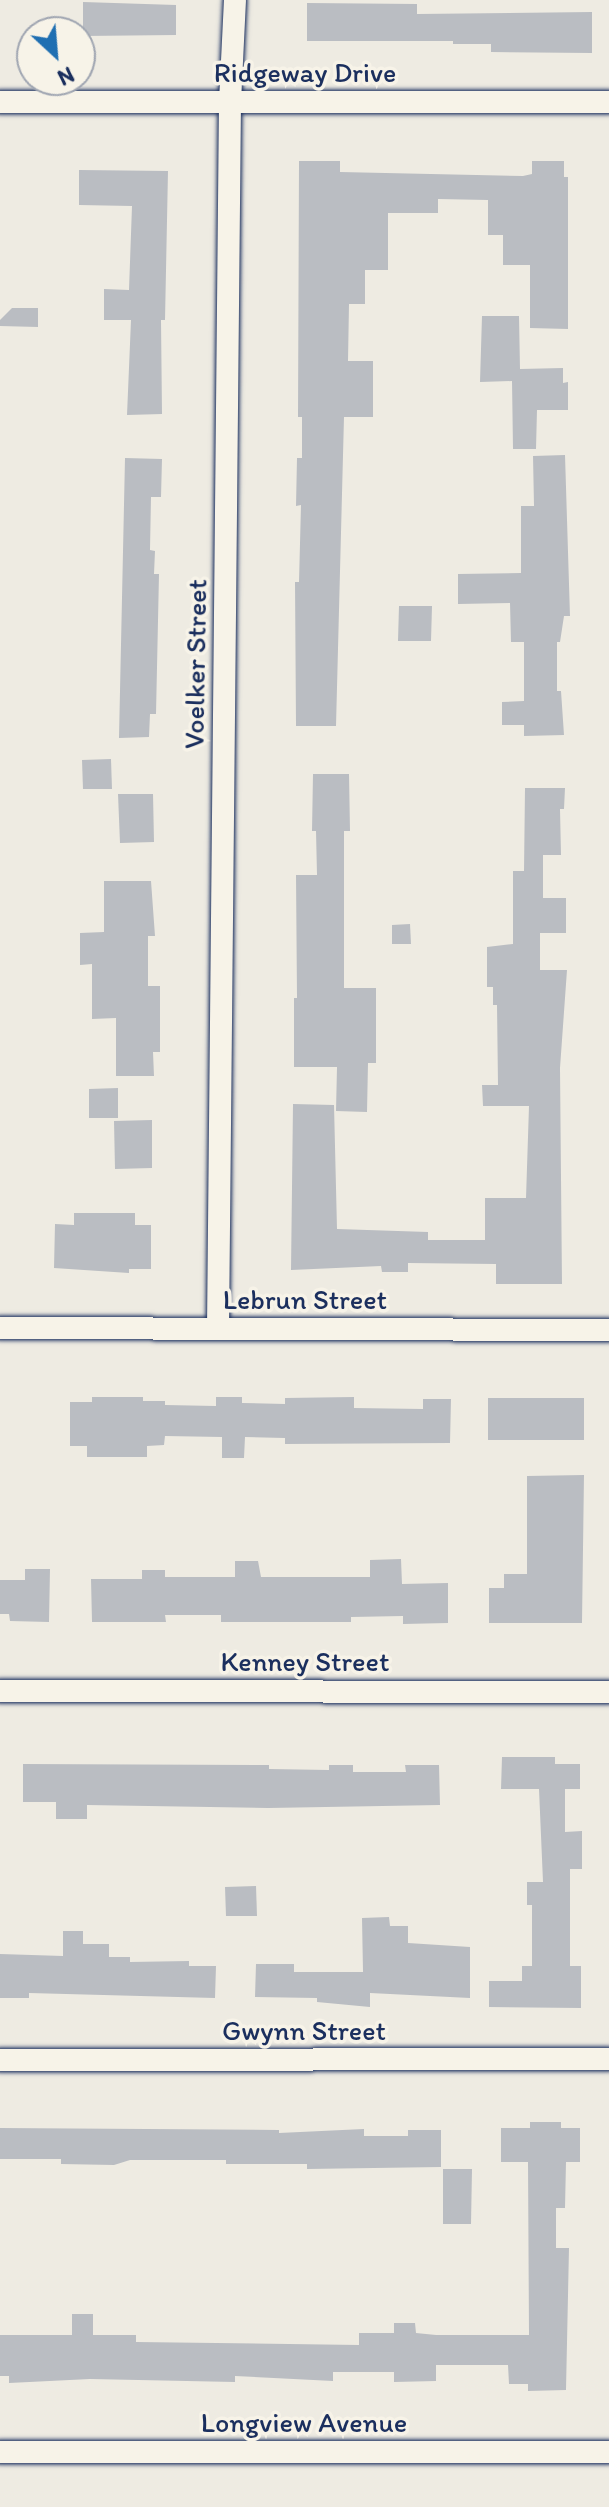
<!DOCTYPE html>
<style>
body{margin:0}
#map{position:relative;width:609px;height:2507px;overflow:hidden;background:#eeebe2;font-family:Itim,sans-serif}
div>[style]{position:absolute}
.building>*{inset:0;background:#babdc2}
.roads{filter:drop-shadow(0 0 2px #1b2f5e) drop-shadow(0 0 2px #1b2f5e)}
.minor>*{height:22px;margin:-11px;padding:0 11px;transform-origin:11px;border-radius:11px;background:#f7f3e8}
span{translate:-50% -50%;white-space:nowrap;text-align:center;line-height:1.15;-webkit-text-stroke:7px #f7f3e8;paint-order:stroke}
.street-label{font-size:28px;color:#1b2f5e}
.north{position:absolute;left:16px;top:16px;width:80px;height:80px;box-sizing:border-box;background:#f7f3e8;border:2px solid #9fa5b1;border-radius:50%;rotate:154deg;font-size:22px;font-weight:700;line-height:32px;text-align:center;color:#1b2f5e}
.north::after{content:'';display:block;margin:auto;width:28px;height:36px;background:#1f6fb2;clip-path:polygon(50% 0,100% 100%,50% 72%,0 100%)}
</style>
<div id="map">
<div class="building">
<div style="clip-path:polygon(83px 2px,176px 5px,176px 35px,83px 36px)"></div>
<div style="clip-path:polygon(307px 3px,417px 4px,417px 14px,592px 12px,592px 53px,491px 52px,491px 44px,453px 44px,453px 41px,307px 41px)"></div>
<div style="clip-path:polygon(299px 161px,340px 161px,340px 172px,523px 176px,532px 174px,532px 161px,564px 161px,564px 177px,568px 177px,568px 329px,530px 328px,530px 265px,503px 265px,503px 235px,488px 235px,488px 200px,438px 199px,438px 213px,388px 213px,388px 270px,365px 270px,365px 304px,349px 304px,348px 361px,373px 361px,373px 417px,344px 417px,336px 726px,296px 726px,295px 582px,299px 582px,301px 505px,296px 506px,297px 458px,302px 458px,302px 417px,298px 417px)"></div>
<div style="clip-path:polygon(79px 170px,168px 171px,165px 320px,161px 320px,162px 414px,127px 415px,131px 320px,104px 320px,104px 289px,129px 290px,132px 206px,79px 205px)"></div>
<div style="clip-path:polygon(12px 308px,38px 308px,38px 327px,0 326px,0 320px)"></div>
<div style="clip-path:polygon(482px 316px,519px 316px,520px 369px,563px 368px,563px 383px,568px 382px,568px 410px,537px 410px,536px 449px,513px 449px,512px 381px,480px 382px)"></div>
<div style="clip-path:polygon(565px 455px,570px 616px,564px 616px,560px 642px,557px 642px,557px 691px,561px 691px,564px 735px,524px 736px,524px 725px,502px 725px,502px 702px,524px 701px,524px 642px,511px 642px,510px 603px,458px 604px,458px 574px,521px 573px,521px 506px,534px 506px,533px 456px)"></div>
<div style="clip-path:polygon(125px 458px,162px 459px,161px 497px,151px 497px,150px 550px,155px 551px,154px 574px,159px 574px,156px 714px,150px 714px,149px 737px,119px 738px)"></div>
<div style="clip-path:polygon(399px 606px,432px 606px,431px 641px,398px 641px)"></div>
<div style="clip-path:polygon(111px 759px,112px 789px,83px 789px,82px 760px)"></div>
<div style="clip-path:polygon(313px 774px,349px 774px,350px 831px,344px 831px,344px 988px,376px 988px,376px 1063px,368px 1063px,367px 1112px,336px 1111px,337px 1067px,294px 1067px,294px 998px,297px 998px,296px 875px,317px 875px,316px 831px,312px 831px)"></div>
<div style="clip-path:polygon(525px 788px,565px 788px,564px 809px,560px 809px,561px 855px,543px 855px,543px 898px,566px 898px,566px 933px,540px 933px,540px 970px,567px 970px,560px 1068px,562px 1284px,496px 1284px,496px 1264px,408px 1263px,408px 1272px,382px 1272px,381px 1266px,291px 1270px,293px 1104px,334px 1105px,337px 1229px,428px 1232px,428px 1240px,485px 1240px,485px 1198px,526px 1198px,529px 1106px,483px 1106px,482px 1085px,498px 1085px,497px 1005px,493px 1005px,493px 987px,487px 987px,487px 947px,513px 944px,513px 871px,524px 871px)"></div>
<div style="clip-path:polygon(118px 794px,153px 794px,154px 842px,120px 843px)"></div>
<div style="clip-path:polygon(104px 881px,151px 881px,155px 936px,148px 936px,148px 986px,160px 986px,160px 1052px,153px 1052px,154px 1076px,116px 1076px,116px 1018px,92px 1019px,92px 964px,80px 965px,80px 933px,104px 932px)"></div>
<div style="clip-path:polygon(410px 924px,411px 944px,392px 944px,392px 925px)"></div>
<div style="clip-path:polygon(118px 1088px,118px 1118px,89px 1118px,89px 1089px)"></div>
<div style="clip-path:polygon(152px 1120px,152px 1168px,115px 1169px,114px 1121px)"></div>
<div style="clip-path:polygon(74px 1213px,135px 1213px,135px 1225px,151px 1225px,151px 1269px,129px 1269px,129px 1273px,54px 1268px,55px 1224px,74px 1225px)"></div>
<div style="clip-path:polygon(92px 1397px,143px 1397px,143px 1401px,165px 1401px,165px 1405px,216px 1406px,216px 1397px,242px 1397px,242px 1403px,285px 1404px,285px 1398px,354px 1397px,354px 1408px,423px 1409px,423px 1399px,451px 1399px,450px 1443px,285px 1444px,285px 1438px,245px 1437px,244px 1458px,222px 1458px,222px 1437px,165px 1436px,164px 1445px,147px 1446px,147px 1457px,87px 1457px,87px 1446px,70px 1446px,70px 1402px,92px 1402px)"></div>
<div style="clip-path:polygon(488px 1398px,584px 1398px,584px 1440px,488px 1440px)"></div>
<div style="clip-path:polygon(584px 1475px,582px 1623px,489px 1623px,489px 1588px,504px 1588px,504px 1574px,527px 1574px,527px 1476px)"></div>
<div style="clip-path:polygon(401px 1559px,402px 1584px,448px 1583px,448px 1623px,403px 1624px,403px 1616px,351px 1617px,351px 1622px,221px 1622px,221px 1615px,165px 1615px,166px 1622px,92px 1622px,91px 1579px,142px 1579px,142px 1570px,165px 1570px,165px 1577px,235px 1577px,235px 1561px,258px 1561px,261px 1577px,370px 1577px,370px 1560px)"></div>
<div style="clip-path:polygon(25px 1569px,50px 1569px,49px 1622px,10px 1621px,9px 1614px,0 1614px,0 1580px,25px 1580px)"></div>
<div style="clip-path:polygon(502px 1757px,555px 1757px,555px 1764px,580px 1764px,580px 1789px,565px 1789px,565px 1832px,582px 1831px,582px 1869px,570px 1869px,570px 1966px,581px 1966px,581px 2008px,489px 2007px,489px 1981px,522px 1981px,522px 1966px,532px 1966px,532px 1905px,527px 1905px,527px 1882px,543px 1882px,539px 1789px,501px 1789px)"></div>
<div style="clip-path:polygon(23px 1764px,269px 1765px,269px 1769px,329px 1770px,329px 1765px,353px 1765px,353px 1772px,406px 1772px,405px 1765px,439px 1765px,440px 1805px,268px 1808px,87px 1805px,87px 1819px,56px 1819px,56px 1802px,23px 1802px)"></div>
<div style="clip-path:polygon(256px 1886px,257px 1916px,226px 1916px,225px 1887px)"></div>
<div style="clip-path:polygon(389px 1917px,390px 1926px,408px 1926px,408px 1943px,470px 1947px,470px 1998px,370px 1993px,370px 2007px,317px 2002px,317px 1998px,255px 1997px,256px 1964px,294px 1964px,294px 1972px,363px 1972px,362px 1918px)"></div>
<div style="clip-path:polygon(63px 1931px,83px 1931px,83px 1944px,109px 1944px,109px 1957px,130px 1957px,130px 1962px,189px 1961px,189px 1966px,216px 1966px,215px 1998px,29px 1993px,29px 1998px,0 1998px,0 1954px,63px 1956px)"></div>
<div style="clip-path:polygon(530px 2122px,561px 2122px,561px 2128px,580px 2128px,580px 2162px,566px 2162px,565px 2208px,556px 2208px,556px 2248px,569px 2248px,566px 2390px,528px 2391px,528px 2384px,509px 2384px,508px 2365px,436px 2365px,436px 2381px,394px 2382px,394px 2372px,333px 2372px,333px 2381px,235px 2376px,235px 2382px,90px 2379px,9px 2383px,9px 2376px,0 2376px,0 2335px,72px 2335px,72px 2314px,93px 2314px,93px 2335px,136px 2335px,136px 2342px,359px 2345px,359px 2333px,394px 2333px,394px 2323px,415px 2323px,416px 2333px,436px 2335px,529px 2335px,528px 2162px,501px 2162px,501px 2128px,530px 2128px)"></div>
<div style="clip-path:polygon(0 2128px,279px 2130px,279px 2133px,364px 2129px,364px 2136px,408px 2136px,408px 2130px,441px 2130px,441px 2167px,307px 2169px,307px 2164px,226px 2164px,226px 2160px,130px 2160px,114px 2165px,61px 2164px,61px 2159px,0 2159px)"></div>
<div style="clip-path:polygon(443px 2169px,472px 2169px,471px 2224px,443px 2224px)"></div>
</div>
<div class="roads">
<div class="minor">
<div style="left:0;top:102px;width:609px"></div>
<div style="left:0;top:1328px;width:609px;rotate:0.19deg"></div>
<div style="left:218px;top:1329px;width:1227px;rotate:-89.44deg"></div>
<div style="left:230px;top:102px;width:102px;rotate:-87.2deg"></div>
<div style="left:0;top:1691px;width:609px;rotate:0.09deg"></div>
<div style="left:0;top:2060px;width:609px;rotate:-0.09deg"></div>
<div style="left:0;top:2452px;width:609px"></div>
</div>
</div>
<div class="street-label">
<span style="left:305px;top:72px">Ridgeway Drive</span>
<span style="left:195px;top:664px;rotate:-89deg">Voelker Street</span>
<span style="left:305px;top:1299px">Lebrun Street</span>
<span style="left:305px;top:1661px">Kenney Street</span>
<span style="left:304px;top:2030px">Gwynn Street</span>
<span style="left:304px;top:2422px">Longview Avenue</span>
</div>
<div class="north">N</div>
</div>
